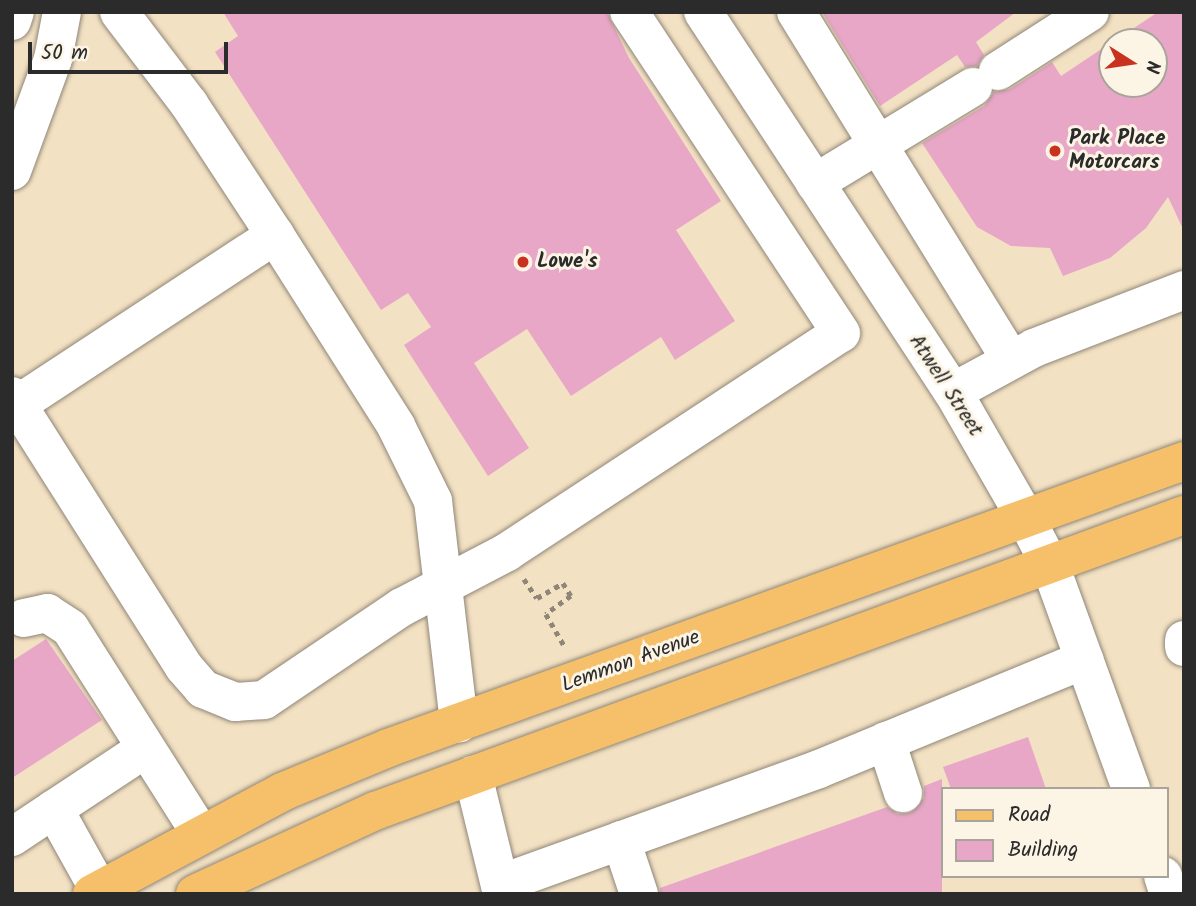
<!DOCTYPE html>
<style>
body{margin:0}
#map{position:relative;width:1196px;height:906px;overflow:hidden;background:#f3e1c3;font-family:Kalam,sans-serif}
div>[style]{position:absolute}
.building>*{inset:0;background:#e8a7c7}
.path>*{height:4.5px;margin-top:-2.25px;transform-origin:0;background:repeating-linear-gradient(90deg,#8f8677 0 5px,transparent 0 10px)}
.roads{filter:drop-shadow(0 0 2px #8f8677) drop-shadow(0 0 2px #8f8677)}
.minor>*{height:38px;margin:-19px;padding:0 19px;transform-origin:19px;border-radius:19px;background:#fff}
.major>*{height:38px;margin:-19px;padding:0 19px;transform-origin:19px;border-radius:19px;background:#f6c06b}
.dots>*{width:19px;height:19px;translate:-50% -50%;box-sizing:border-box;border:4px solid #fcf5e5;border-radius:50%}
span{translate:-50% -50%;white-space:nowrap;text-align:center;line-height:1.15;-webkit-text-stroke:6px #fcf5e5;paint-order:stroke}
.poi-label{font-size:21px;color:#2b2b2b;font-weight:700}
.left{translate:0 -50%;text-align:left}
.street-label{font-size:21px;color:#2b2b2b}
.frame{position:absolute;inset:0;border:14px solid #2b2b2b;pointer-events:none}
.legend{position:absolute;left:941px;top:787px;width:228px;height:91px;box-sizing:border-box;background:#fcf5e5;border:2px solid #a8a49b;margin:0;padding:9px 12px;list-style:none;font-size:21px;color:#2b2b2b}
.legend li{display:flex;align-items:center;gap:14px;height:35px}
.legend b{width:35px;border:2px solid #a8a49b}
.north{position:absolute;left:1098px;top:28px;width:70px;height:70px;box-sizing:border-box;background:#fcf5e5;border:2px solid #a8a49b;border-radius:50%;rotate:102deg;font-size:19px;font-weight:700;line-height:28px;text-align:center;color:#2b2b2b}
.north::after{content:'';display:block;margin:auto;width:24px;height:32px;background:#c8321e;clip-path:polygon(50% 0,100% 100%,50% 72%,0 100%)}
.scale{position:absolute;left:28px;top:42px;width:200px;height:32px;box-sizing:border-box;border:4px solid #2b2b2b;border-top:0;padding-left:9px;font-size:21px;line-height:24px;white-space:nowrap;color:#2b2b2b;-webkit-text-stroke:5px #fcf5e5;paint-order:stroke}
</style>
<div id="map">
<div class="building">
<div style="clip-path:polygon(223px 12px,607px 12px,629px 58px,721px 201px,676px 230px,735px 321px,675px 360px,661px 337px,571px 396px,527px 329px,474px 363px,529px 448px,488px 476px,404px 345px,431px 327px,408px 293px,381px 310px,215px 52px,238px 36px)"></div>
<div style="clip-path:polygon(822px 12px,1016px 12px,976px 42px,984px 55px,977px 66px,965px 67px,957px 55px,880px 106px)"></div>
<div style="clip-path:polygon(1158px 12px,1184px 12px,1184px 231px,1168px 197px,1146px 228px,1110px 258px,1063px 276px,1050px 248px,1011px 246px,977px 227px,922px 143px,984px 106px,994px 92px,1010px 89px,1052px 62px,1061px 76px,1112px 42px,1112px 84px,1154px 84px,1154px 42px,1113px 42px)"></div>
<div style="clip-path:polygon(46px 639px,102px 720px,12px 778px,12px 661px)"></div>
<div style="clip-path:polygon(1028px 737px,1046px 789px,951px 789px,943px 767px)"></div>
<div style="clip-path:polygon(942px 779px,942px 894px,660px 894px,660px 888px,887px 807px,898px 814px,910px 813px,924px 798px,924px 786px)"></div>
</div>
<div class="path">
<div style="left:524px;top:579px;width:23px;rotate:56deg"></div>
<div style="left:537px;top:598px;width:30px;rotate:-30deg"></div>
<div style="left:563px;top:583px;width:15px;rotate:58deg"></div>
<div style="left:571px;top:596px;width:31px;rotate:144deg"></div>
<div style="left:546px;top:614px;width:39px;rotate:60deg"></div>
</div>
<div class="roads">
<div class="minor">
<div style="left:119px;top:12px;width:116px;rotate:52.7deg"></div>
<div style="left:189px;top:104px;width:157px;rotate:56.7deg"></div>
<div style="left:703px;top:12px;width:455px;rotate:56.7deg"></div>
<div style="left:953px;top:392px;width:146px;rotate:60.1deg"></div>
<div style="left:1026px;top:519px;width:52px;rotate:62.4deg"></div>
<div style="left:1050px;top:565px;width:238px;rotate:70.1deg"></div>
<div style="left:796px;top:12px;width:409px;rotate:58.3deg"></div>
<div style="left:12px;top:21px;width:9px;rotate:-72deg"></div>
<div style="left:998px;top:71px;width:109px;rotate:-32.7deg"></div>
<div style="left:12px;top:171px;width:119px;rotate:-69.9deg"></div>
<div style="left:53px;top:59px;width:48px;rotate:-79.2deg"></div>
<div style="left:815px;top:183px;width:185px;rotate:-31.3deg"></div>
<div style="left:953px;top:392px;width:92px;rotate:-28.5deg"></div>
<div style="left:1034px;top:348px;width:161px;rotate:-21.1deg"></div>
<div style="left:12px;top:396px;width:321px;rotate:57.6deg"></div>
<div style="left:184px;top:667px;width:29px;rotate:49deg"></div>
<div style="left:203px;top:689px;width:35px;rotate:22deg"></div>
<div style="left:235px;top:702px;width:29px;rotate:-4deg"></div>
<div style="left:264px;top:700px;width:166px;rotate:-34deg"></div>
<div style="left:402px;top:607px;width:119px;rotate:-27.6deg"></div>
<div style="left:507px;top:552px;width:399px;rotate:-33.3deg"></div>
<div style="left:841px;top:333px;width:385px;rotate:-123.4deg"></div>
<div style="left:12px;top:408px;width:315px;rotate:-33.3deg"></div>
<div style="left:275px;top:235px;width:226px;rotate:57.6deg"></div>
<div style="left:396px;top:426px;width:84px;rotate:63.7deg"></div>
<div style="left:433px;top:501px;width:224px;rotate:83.3deg"></div>
<div style="left:24px;top:618px;width:24px;rotate:-12deg"></div>
<div style="left:47px;top:613px;width:27px;rotate:33deg"></div>
<div style="left:70px;top:628px;width:243px;rotate:57.6deg"></div>
<div style="left:1184px;top:640px;width:7px;rotate:90deg"></div>
<div style="left:886px;top:741px;width:55px;rotate:71.9deg"></div>
<div style="left:473px;top:775px;width:122px;rotate:76.3deg"></div>
<div style="left:54px;top:809px;width:110px;rotate:-33.5deg"></div>
<div style="left:12px;top:837px;width:50px;rotate:-33.7deg"></div>
<div style="left:54px;top:809px;width:93px;rotate:60.9deg"></div>
<div style="left:621px;top:840px;width:57px;rotate:71.6deg"></div>
<div style="left:1163px;top:876px;width:19px;rotate:72deg"></div>
<div style="left:500px;top:884px;width:339px;rotate:-19.8deg"></div>
<div style="left:819px;top:769px;width:287px;rotate:-22.4deg"></div>
</div>
<div class="major">
<div style="left:92px;top:894px;width:216px;rotate:-28.2deg"></div>
<div style="left:282px;top:792px;width:115px;rotate:-22.5deg"></div>
<div style="left:388px;top:748px;width:846px;rotate:-19.83deg"></div>
<div style="left:195px;top:894px;width:198px;rotate:-24.8deg"></div>
<div style="left:375px;top:811px;width:861px;rotate:-20.1deg"></div>
</div>
</div>
<div class="dots">
<div style="left:1055px;top:151px;background:#c8321e"></div>
<div style="left:523px;top:262px;background:#c8321e"></div>
</div>
<div class="poi-label">
<span class="left" style="left:1069px;top:151px">Park Place<br>Motorcars</span>
<span class="left" style="left:537px;top:262px">Lowe's</span>
</div>
<div class="street-label">
<span style="left:945px;top:386px;rotate:57deg">Atwell Street</span>
<span style="left:631px;top:662px;rotate:-20deg">Lemmon Avenue</span>
</div>
<div class="frame"></div>
<ul class="legend">
<li><b style="height:9px;background:#f6c06b"></b>Road</li>
<li><b style="height:19px;background:#e8a7c7"></b>Building</li>
</ul>
<div class="north">N</div>
<div class="scale">50 m</div>
</div>
